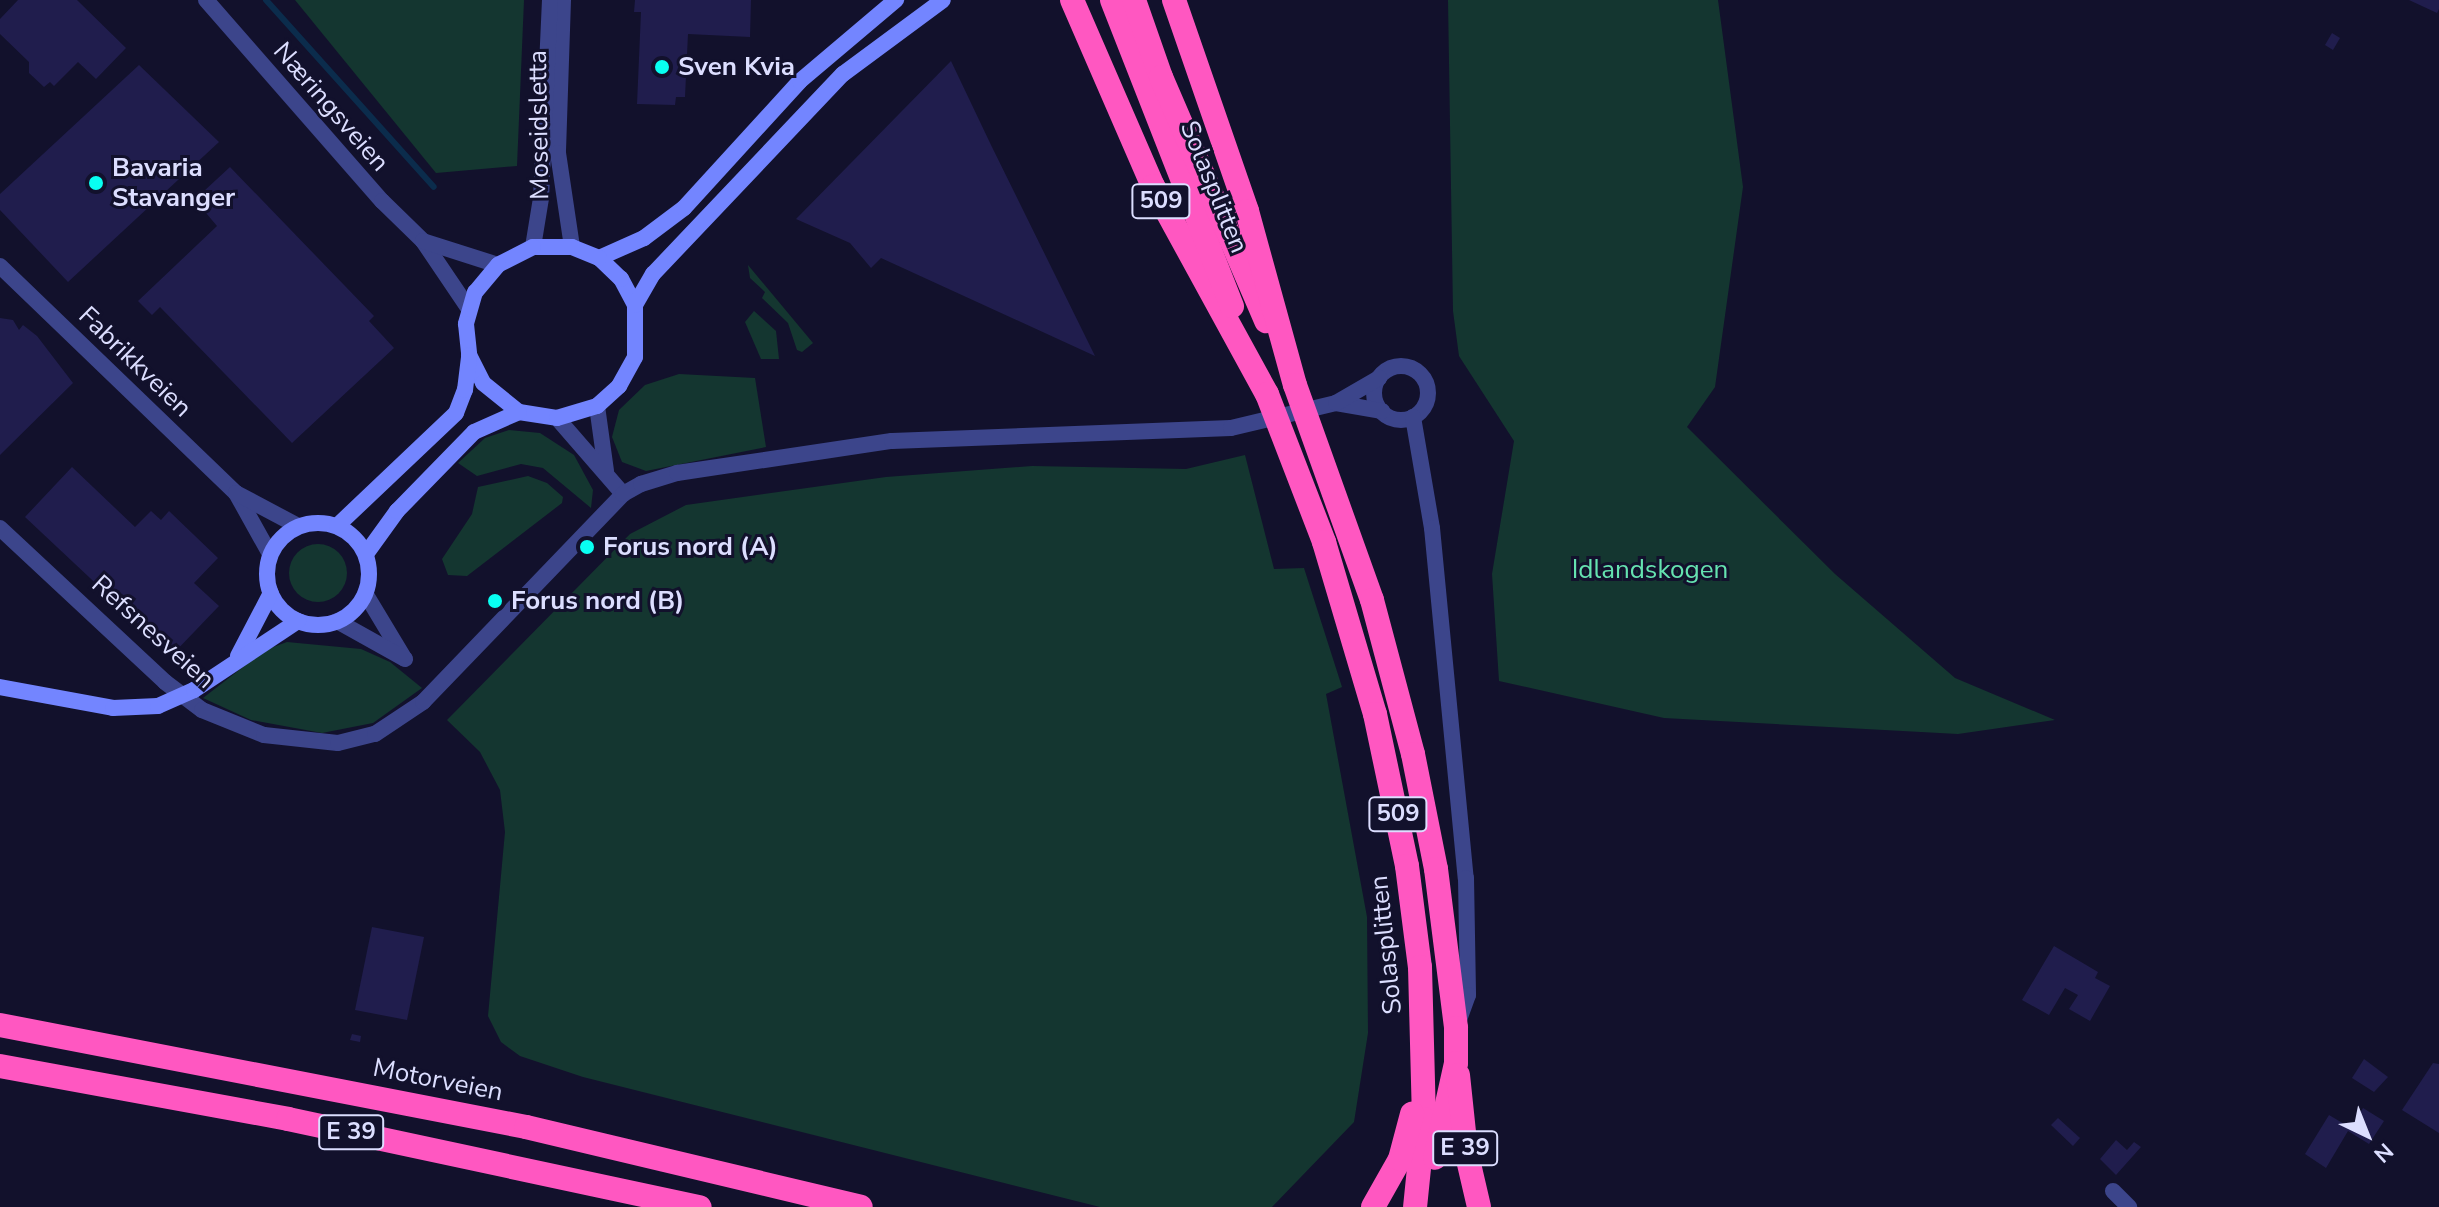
<!DOCTYPE html>
<meta charset="utf-8">
<style>
body{margin:0}
#map{position:relative;width:2439px;height:1207px;overflow:hidden;background:#12112c;font-family:"Nunito Sans",sans-serif}
div>[style]{position:absolute}
.green>*{inset:0;background:#143630}
.round{border-radius:50%}
.stream>*{height:6px;margin:-3px;padding:0 3px;transform-origin:3px;border-radius:3px;background:#0b2c4c}
.building>*{inset:0;background:#201d4d}
.street>*{height:16px;margin:-8px;padding:0 8px;transform-origin:8px;border-radius:8px;background:#3c458b}
.street>.ring{margin:-8px;padding:0;box-sizing:content-box;background:none;border:16px solid #3c458b;border-radius:50%}
.secondary>*{height:16px;margin:-8px;padding:0 8px;transform-origin:8px;border-radius:8px;background:#7385ff}
.secondary>.ring{margin:-8px;padding:0;box-sizing:content-box;background:none;border:16px solid #7385ff;border-radius:50%}
.highway>*{height:24px;margin:-12px;padding:0 12px;transform-origin:12px;border-radius:12px;background:#ff57c1}
.dots>*{width:22px;height:22px;translate:-50% -50%;box-sizing:border-box;border:4px solid #12112c;border-radius:50%}
span{translate:-50% -50%;white-space:nowrap;text-align:center;line-height:1.15;-webkit-text-stroke:6px #12112c;paint-order:stroke}
.shield-label span{padding:2px 6px;background:#12112c;border:2px solid;border-radius:6px;-webkit-text-stroke-width:0}
.shield-label{font-size:24px;color:#dcdeff;font-weight:700}
.poi-label{font-size:26px;color:#dcdeff;font-weight:700}
.left{translate:0 -50%;text-align:left}
.street-label{font-size:26px;color:#dcdeff}
.park-label{font-size:26px;color:#65e2b0}
.north{position:absolute;left:2327px;top:1095px;width:80px;height:80px;-webkit-text-stroke:6px #12112c;paint-order:stroke;rotate:137deg;font-size:22px;font-weight:700;line-height:32px;text-align:center;color:#dcdeff}
.north::after{content:'';display:block;margin:auto;width:28px;height:36px;background:#dcdeff;clip-path:polygon(50% 0,100% 100%,50% 72%,0 100%)}
</style>
<div id="map">
<div class="green">
<div style="clip-path:polygon(295px 0,524px 0,517px 166px,436px 173px)"></div>
<div style="clip-path:polygon(1448px 0,1718px 0,1743px 187px,1715px 387px,1687px 427px,1835px 574px,1955px 678px,2055px 720px,1958px 734px,1664px 718px,1499px 681px,1492px 574px,1514px 441px,1459px 356px,1453px 311px)"></div>
<div style="clip-path:polygon(748px 265px,813px 343px,802px 352px,797px 350px,788px 323px,762px 298px,765px 292px,750px 278px)"></div>
<div style="clip-path:polygon(754px 311px,776px 331px,779px 359px,761px 359px,745px 322px)"></div>
<div style="clip-path:polygon(679px 374px,755px 378px,766px 447px,646px 471px,622px 462px,612px 437px,619px 410px,645px 385px)"></div>
<div style="clip-path:polygon(509px 430px,540px 433px,574px 455px,593px 490px,591px 508px,543px 468px,521px 464px,477px 476px,458px 463px,485px 438px)"></div>
<div style="clip-path:polygon(1245px 455px,1274px 569px,1304px 568px,1342px 687px,1326px 694px,1367px 917px,1368px 1033px,1354px 1122px,1272px 1207px,1100px 1207px,583px 1077px,520px 1056px,501px 1042px,488px 1016px,505px 832px,500px 790px,480px 752px,447px 720px,630px 534px,686px 505px,886px 477px,1032px 466px,1186px 469px)"></div>
<div style="clip-path:polygon(528px 476px,547px 483px,563px 497px,562px 503px,467px 576px,448px 575px,442px 559px,472px 514px,478px 487px)"></div>
<div class="round" style="left:289px;top:544px;width:58px;height:58px"></div>
<div style="clip-path:polygon(287px 642px,361px 649px,390px 662px,422px 688px,373px 723px,322px 733px,251px 720px,203px 698px,265px 650px)"></div>
</div>
<div class="stream">
<div style="left:266px;top:0;width:251px;rotate:48.1deg"></div>
</div>
<div class="building">
<div style="clip-path:polygon(18px 0,77px 0,126px 48px,96px 79px,78px 62px,54px 86px,50px 82px,44px 87px,29px 73px,29px 62px,0 34px,0 19px)"></div>
<div style="clip-path:polygon(635px 0,751px 0,750px 37px,688px 34px,685px 97px,676px 97px,675px 105px,637px 104px,641px 12px,634px 12px)"></div>
<div style="clip-path:polygon(2409px 0,2439px 0,2439px 9px,2437px 13px)"></div>
<div style="clip-path:polygon(2332px 33px,2340px 38px,2333px 50px,2325px 45px)"></div>
<div style="clip-path:polygon(951px 61px,991px 145px,1095px 356px,881px 258px,871px 268px,850px 243px,796px 219px)"></div>
<div style="clip-path:polygon(139px 65px,219px 142px,68px 282px,0 210px,0 194px)"></div>
<div style="clip-path:polygon(230px 167px,374px 316px,369px 321px,394px 348px,292px 443px,160px 307px,152px 315px,138px 301px,217px 226px,206px 213px,215px 203px,204px 191px)"></div>
<div style="clip-path:polygon(0 318px,13px 320px,19px 330px,23px 325px,37px 336px,73px 383px,0 455px)"></div>
<div style="clip-path:polygon(72px 467px,135px 527px,151px 511px,161px 520px,169px 511px,218px 558px,194px 583px,219px 606px,172px 655px,25px 517px)"></div>
<div style="clip-path:polygon(372px 927px,424px 937px,407px 1020px,355px 1010px)"></div>
<div style="clip-path:polygon(2054px 946px,2098px 972px,2095px 978px,2110px 986px,2090px 1021px,2069px 1009px,2078px 995px,2065px 988px,2049px 1015px,2022px 1000px)"></div>
<div style="clip-path:polygon(352px 1034px,361px 1036px,360px 1042px,350px 1040px)"></div>
<div style="clip-path:polygon(2364px 1059px,2388px 1077px,2374px 1092px,2352px 1078px)"></div>
<div style="clip-path:polygon(2433px 1063px,2439px 1064px,2439px 1133px,2402px 1110px)"></div>
<div style="clip-path:polygon(2363px 1108px,2384px 1121px,2369px 1144px,2348px 1131px,2326px 1168px,2305px 1154px,2329px 1115px,2351px 1128px)"></div>
<div style="clip-path:polygon(2058px 1118px,2080px 1138px,2073px 1146px,2051px 1125px)"></div>
<div style="clip-path:polygon(2116px 1140px,2127px 1150px,2134px 1142px,2141px 1147px,2116px 1175px,2100px 1159px)"></div>
</div>
<div class="street">
<div style="left:206px;top:0;width:267px;rotate:48.8deg"></div>
<div style="left:382px;top:201px;width:57px;rotate:44.3deg"></div>
<div style="left:423px;top:241px;width:82px;rotate:55.9deg"></div>
<div style="left:563px;top:0;width:153px;rotate:91.9deg"></div>
<div style="left:558px;top:153px;width:95px;rotate:81.5deg"></div>
<div style="left:423px;top:241px;width:79px;rotate:17.7deg"></div>
<div style="left:533px;top:247px;width:50px;rotate:-80.7deg"></div>
<div style="left:541px;top:198px;width:198px;rotate:-87.4deg"></div>
<div style="left:0;top:266px;width:327px;rotate:43.9deg"></div>
<div style="left:236px;top:493px;width:70px;rotate:60.9deg"></div>
<div class="ring" style="left:1374px;top:366px;width:38px;height:38px"></div>
<div style="left:1336px;top:403px;width:47px;rotate:9.9deg"></div>
<div style="left:597px;top:406px;width:66px;rotate:82.1deg"></div>
<div style="left:1413px;top:417px;width:113px;rotate:80.3deg"></div>
<div style="left:1432px;top:528px;width:352px;rotate:84.5deg"></div>
<div style="left:1466px;top:878px;width:117px;rotate:89deg"></div>
<div style="left:1468px;top:995px;width:30px;rotate:110deg"></div>
<div style="left:557px;top:418px;width:101px;rotate:49deg"></div>
<div style="left:236px;top:493px;width:70px;rotate:28deg"></div>
<div style="left:0;top:528px;width:226px;rotate:43deg"></div>
<div style="left:165px;top:682px;width:46px;rotate:37.1deg"></div>
<div style="left:202px;top:710px;width:67px;rotate:22deg"></div>
<div style="left:264px;top:735px;width:74px;rotate:6.2deg"></div>
<div style="left:338px;top:743px;width:38px;rotate:-14deg"></div>
<div style="left:375px;top:734px;width:58px;rotate:-33.7deg"></div>
<div style="left:423px;top:702px;width:289px;rotate:-46.1deg"></div>
<div style="left:623px;top:494px;width:21px;rotate:-29deg"></div>
<div style="left:641px;top:484px;width:38px;rotate:-17deg"></div>
<div style="left:677px;top:473px;width:217px;rotate:-8.5deg"></div>
<div style="left:892px;top:441px;width:339px;rotate:-2.2deg"></div>
<div style="left:1231px;top:428px;width:108px;rotate:-13.4deg"></div>
<div style="left:1336px;top:403px;width:50px;rotate:-30.2deg"></div>
<div style="left:365px;top:593px;width:76px;rotate:59deg"></div>
<div style="left:337px;top:621px;width:78px;rotate:29.2deg"></div>
<div style="left:2113px;top:1191px;width:23px;rotate:45deg"></div>
</div>
<div class="secondary">
<div style="left:599px;top:258px;width:49px;rotate:-24deg"></div>
<div style="left:644px;top:238px;width:50px;rotate:-36.9deg"></div>
<div style="left:684px;top:208px;width:172px;rotate:-47.6deg"></div>
<div style="left:800px;top:81px;width:126px;rotate:-40.2deg"></div>
<div style="left:635px;top:305px;width:30px;rotate:-118deg"></div>
<div style="left:621px;top:279px;width:30px;rotate:-136deg"></div>
<div style="left:599px;top:258px;width:29px;rotate:-158deg"></div>
<div style="left:572px;top:247px;width:39px;rotate:180deg"></div>
<div style="left:533px;top:247px;width:39px;rotate:153deg"></div>
<div style="left:498px;top:265px;width:35px;rotate:130deg"></div>
<div style="left:475px;top:292px;width:33px;rotate:106deg"></div>
<div style="left:466px;top:324px;width:31px;rotate:84deg"></div>
<div style="left:469px;top:355px;width:31px;rotate:63deg"></div>
<div style="left:483px;top:383px;width:46px;rotate:38.9deg"></div>
<div style="left:519px;top:412px;width:38px;rotate:9deg"></div>
<div style="left:557px;top:418px;width:42px;rotate:-16.7deg"></div>
<div style="left:597px;top:406px;width:30px;rotate:-42deg"></div>
<div style="left:619px;top:386px;width:33px;rotate:-61deg"></div>
<div style="left:635px;top:357px;width:52px;rotate:-90deg"></div>
<div style="left:635px;top:305px;width:36px;rotate:-60deg"></div>
<div style="left:653px;top:274px;width:276px;rotate:-46.5deg"></div>
<div style="left:843px;top:74px;width:124px;rotate:-36.5deg"></div>
<div class="ring" style="left:267px;top:523px;width:86px;height:86px"></div>
<div style="left:337px;top:526px;width:164px;rotate:-43.5deg"></div>
<div style="left:456px;top:413px;width:25px;rotate:-69deg"></div>
<div style="left:465px;top:390px;width:34px;rotate:-83deg"></div>
<div style="left:366px;top:554px;width:53px;rotate:-54.2deg"></div>
<div style="left:397px;top:511px;width:110px;rotate:-45.7deg"></div>
<div style="left:474px;top:432px;width:49px;rotate:-24deg"></div>
<div style="left:238px;top:656px;width:71px;rotate:-62.4deg"></div>
<div style="left:0;top:687px;width:115px;rotate:10.5deg"></div>
<div style="left:113px;top:708px;width:45px;rotate:-2.5deg"></div>
<div style="left:158px;top:706px;width:39px;rotate:-24deg"></div>
<div style="left:194px;top:690px;width:125px;rotate:-33.6deg"></div>
</div>
<div class="highway">
<div style="left:1072px;top:0;width:203px;rotate:66.5deg"></div>
<div style="left:1153px;top:186px;width:237px;rotate:61.3deg"></div>
<div style="left:1267px;top:394px;width:159px;rotate:68.9deg"></div>
<div style="left:1324px;top:542px;width:179px;rotate:73.5deg"></div>
<div style="left:1375px;top:714px;width:155px;rotate:78.1deg"></div>
<div style="left:1407px;top:866px;width:102px;rotate:82.7deg"></div>
<div style="left:1420px;top:967px;width:152px;rotate:88.5deg"></div>
<div style="left:1424px;top:1119px;width:88px;rotate:95.8deg"></div>
<div style="left:1112px;top:0;width:329px;rotate:68.6deg"></div>
<div style="left:1134px;top:0;width:82px;rotate:70.7deg"></div>
<div style="left:1161px;top:77px;width:266px;rotate:66.7deg"></div>
<div style="left:1174px;top:0;width:223px;rotate:70.9deg"></div>
<div style="left:1247px;top:211px;width:180px;rotate:74.6deg"></div>
<div style="left:1295px;top:385px;width:228px;rotate:70.3deg"></div>
<div style="left:1372px;top:600px;width:159px;rotate:75.1deg"></div>
<div style="left:1413px;top:754px;width:117px;rotate:78.7deg"></div>
<div style="left:1436px;top:869px;width:160px;rotate:82.8deg"></div>
<div style="left:1456px;top:1028px;width:35px;rotate:90deg"></div>
<div style="left:1456px;top:1063px;width:97px;rotate:102.5deg"></div>
<div style="left:0;top:1025px;width:536px;rotate:10.97deg"></div>
<div style="left:526px;top:1127px;width:344px;rotate:13.4deg"></div>
<div style="left:0;top:1066px;width:293px;rotate:10.4deg"></div>
<div style="left:288px;top:1119px;width:421px;rotate:12.1deg"></div>
<div style="left:1458px;top:1075px;width:76px;rotate:84deg"></div>
<div style="left:1466px;top:1151px;width:57px;rotate:76.9deg"></div>
<div style="left:1373px;top:1207px;width:55px;rotate:-60.6deg"></div>
<div style="left:1400px;top:1159px;width:47px;rotate:-75.1deg"></div>
</div>
<div class="dots">
<div style="left:662px;top:67px;background:#08fff2"></div>
<div style="left:96px;top:183px;background:#08fff2"></div>
<div style="left:587px;top:547px;background:#08fff2"></div>
<div style="left:495px;top:601px;background:#08fff2"></div>
</div>
<div class="shield-label">
<span style="left:1161px;top:201px">509</span>
<span style="left:1398px;top:814px">509</span>
<span style="left:351px;top:1132px">E 39</span>
<span style="left:1465px;top:1148px">E 39</span>
</div>
<div class="poi-label">
<span class="left" style="left:678px;top:67px">Sven Kvia</span>
<span class="left" style="left:112px;top:183px">Bavaria<br>Stavanger</span>
<span class="left" style="left:603px;top:547px">Forus nord (A)</span>
<span class="left" style="left:511px;top:601px">Forus nord (B)</span>
</div>
<div class="street-label">
<span style="left:331px;top:107px;rotate:49deg">Næringsveien</span>
<span style="left:539px;top:125px;rotate:-91deg">Moseidsletta</span>
<span style="left:1214px;top:187px;rotate:68deg">Solasplitten</span>
<span style="left:135px;top:362px;rotate:44deg">Fabrikkveien</span>
<span style="left:153px;top:632px;rotate:42deg">Refsnesveien</span>
<span style="left:1386px;top:945px;rotate:-96deg">Solasplitten</span>
<span style="left:438px;top:1080px;rotate:11deg">Motorveien</span>
</div>
<div class="park-label">
<span style="left:1650px;top:570px">Idlandskogen</span>
</div>
<div class="north">N</div>
</div>
